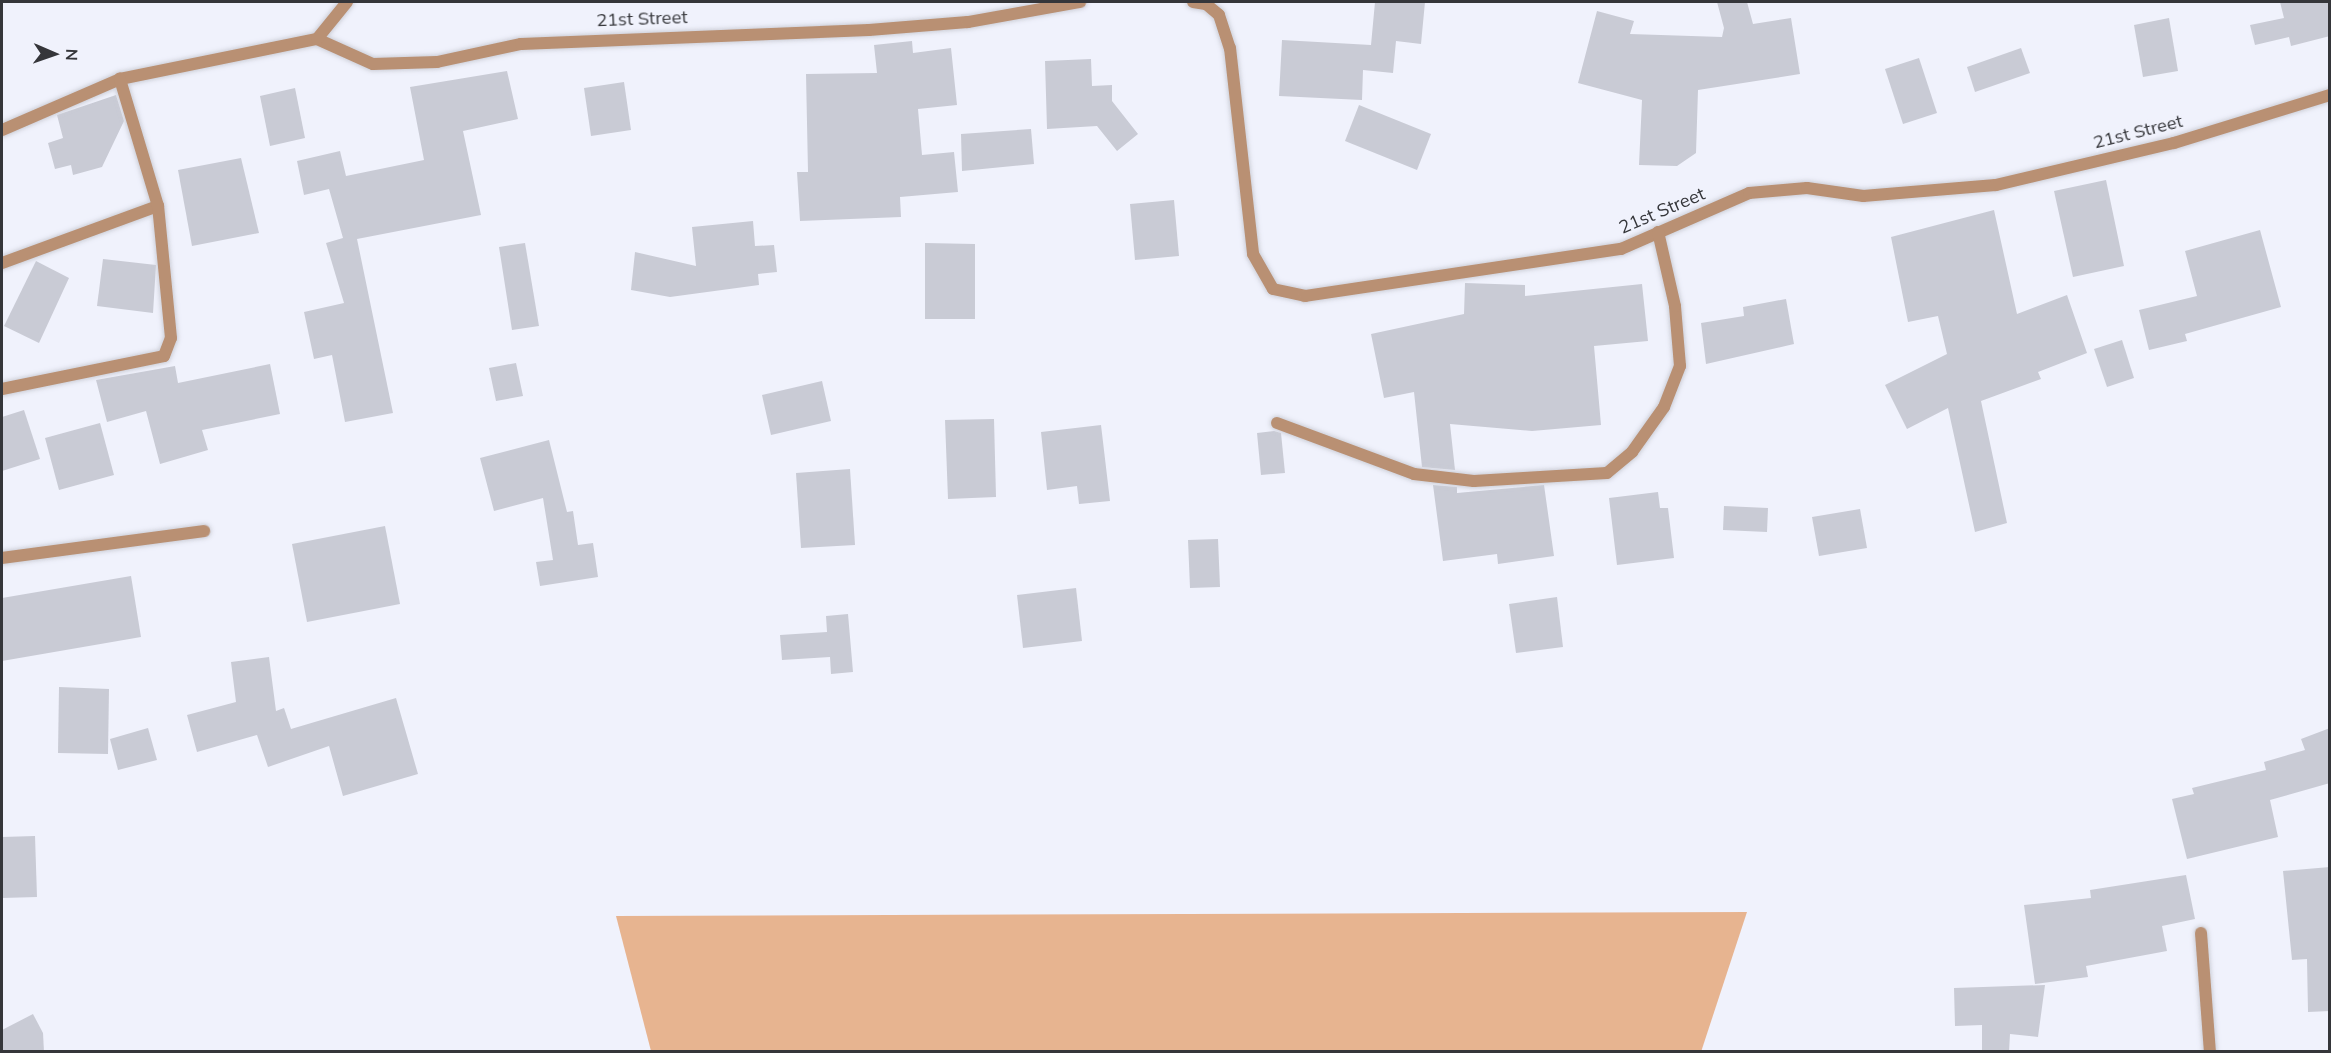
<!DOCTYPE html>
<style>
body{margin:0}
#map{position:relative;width:2331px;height:1053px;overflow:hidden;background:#f0f2fc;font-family:Mulish,sans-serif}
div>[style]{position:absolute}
.green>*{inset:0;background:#e7b490}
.building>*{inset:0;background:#c9cbd5}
.roads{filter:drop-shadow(0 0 2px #ced0d9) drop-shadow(0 0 2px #ced0d9)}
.minor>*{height:12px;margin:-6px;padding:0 6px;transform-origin:6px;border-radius:6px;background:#b99073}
span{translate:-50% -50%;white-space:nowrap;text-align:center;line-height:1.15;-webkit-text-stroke:4.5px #f0f2fc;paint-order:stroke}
.street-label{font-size:18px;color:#35363a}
.frame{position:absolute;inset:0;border:3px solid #35363a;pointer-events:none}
.north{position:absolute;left:24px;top:24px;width:60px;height:60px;-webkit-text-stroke:4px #f0f2fc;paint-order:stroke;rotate:92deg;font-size:16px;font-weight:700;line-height:24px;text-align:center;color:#35363a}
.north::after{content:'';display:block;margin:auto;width:21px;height:27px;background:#35363a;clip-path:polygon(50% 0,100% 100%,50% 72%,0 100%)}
</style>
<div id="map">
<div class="green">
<div style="clip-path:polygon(1747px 912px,1701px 1052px,651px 1051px,616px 916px)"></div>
</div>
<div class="building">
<div style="clip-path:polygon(1375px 2px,1425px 2px,1421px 44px,1396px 41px,1393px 73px,1363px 70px,1362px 100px,1279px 96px,1282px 40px,1371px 45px)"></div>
<div style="clip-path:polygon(1717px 2px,1747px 2px,1753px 24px,1791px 18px,1800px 74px,1698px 90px,1696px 153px,1677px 166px,1639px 165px,1642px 100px,1578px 83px,1597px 11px,1634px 21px,1630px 34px,1722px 37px,1724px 28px)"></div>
<div style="clip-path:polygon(2280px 2px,2330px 2px,2330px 36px,2291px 46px,2289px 37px,2255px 45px,2250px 25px,2284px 18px)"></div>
<div style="clip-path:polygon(2169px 18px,2178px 71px,2143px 77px,2134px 25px)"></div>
<div style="clip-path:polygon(912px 41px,913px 53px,951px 48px,957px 105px,918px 109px,922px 155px,954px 152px,958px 192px,900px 197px,901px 217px,800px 221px,797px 172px,808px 172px,806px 74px,877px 73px,874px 45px)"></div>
<div style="clip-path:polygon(2021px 48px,2030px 73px,1975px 92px,1967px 67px)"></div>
<div style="clip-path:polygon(1919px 58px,1937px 113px,1903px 124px,1885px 69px)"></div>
<div style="clip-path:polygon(1091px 59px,1092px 86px,1112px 85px,1112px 101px,1138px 134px,1117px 151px,1097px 126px,1047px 129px,1045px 61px)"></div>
<div style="clip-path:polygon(507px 71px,518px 119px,463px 131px,481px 215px,357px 239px,393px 413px,345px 422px,332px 355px,314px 359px,304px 312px,344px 303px,326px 243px,343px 238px,329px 189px,304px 195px,297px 161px,340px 151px,346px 176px,424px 160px,410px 87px)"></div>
<div style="clip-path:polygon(624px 82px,631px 130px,591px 136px,584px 88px)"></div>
<div style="clip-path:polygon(295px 88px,305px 138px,270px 146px,260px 96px)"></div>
<div style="clip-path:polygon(116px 95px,124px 121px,102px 167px,73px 175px,71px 165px,55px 169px,48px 143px,63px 138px,57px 115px)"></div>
<div style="clip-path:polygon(1359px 105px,1431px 134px,1417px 170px,1345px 141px)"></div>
<div style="clip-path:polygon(1031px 129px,1034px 164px,962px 171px,961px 134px)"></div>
<div style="clip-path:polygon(241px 158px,259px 233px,192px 246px,178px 170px)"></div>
<div style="clip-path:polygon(2106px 180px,2124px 266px,2073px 277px,2054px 191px)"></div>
<div style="clip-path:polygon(1174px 200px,1179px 256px,1135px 260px,1130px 204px)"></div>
<div style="clip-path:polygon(1994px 210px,2017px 314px,2067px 295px,2087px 353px,2038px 372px,2041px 379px,1981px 401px,2007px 523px,1975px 532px,1948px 408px,1907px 429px,1885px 385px,1947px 354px,1938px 316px,1908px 322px,1891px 237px)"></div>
<div style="clip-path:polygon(753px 221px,755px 246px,774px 245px,777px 272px,758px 274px,759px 285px,670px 297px,631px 290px,635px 252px,696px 266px,692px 227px)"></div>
<div style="clip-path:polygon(2260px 230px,2281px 307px,2185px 334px,2187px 341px,2149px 350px,2139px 310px,2197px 296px,2185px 251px)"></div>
<div style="clip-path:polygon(525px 243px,539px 326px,512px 330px,499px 247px)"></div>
<div style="clip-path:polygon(925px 243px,975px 244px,975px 319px,925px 319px)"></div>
<div style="clip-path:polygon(103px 259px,156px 265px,153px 313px,97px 306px)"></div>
<div style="clip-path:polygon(36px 261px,69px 278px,39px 343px,4px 326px)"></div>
<div style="clip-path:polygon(1465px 283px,1525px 285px,1525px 296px,1642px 284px,1648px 341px,1594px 346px,1601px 425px,1532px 431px,1450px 424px,1455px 470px,1422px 467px,1414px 392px,1384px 398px,1371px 334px,1464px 314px)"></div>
<div style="clip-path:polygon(1786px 299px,1794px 344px,1706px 364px,1701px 323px,1744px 316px,1743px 307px)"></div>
<div style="clip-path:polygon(2122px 340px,2134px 378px,2107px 387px,2094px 349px)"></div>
<div style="clip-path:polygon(516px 363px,523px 396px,496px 401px,489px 368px)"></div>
<div style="clip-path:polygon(270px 364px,280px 414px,202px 430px,208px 450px,160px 464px,146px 411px,107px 422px,96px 380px,175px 366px,178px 383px)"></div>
<div style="clip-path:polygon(822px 381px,831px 421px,771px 435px,762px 395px)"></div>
<div style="clip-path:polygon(24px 410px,40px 459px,2px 471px,2px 417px)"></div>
<div style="clip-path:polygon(994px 419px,996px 497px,948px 499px,945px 420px)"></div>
<div style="clip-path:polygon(100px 423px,114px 475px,59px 490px,45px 438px)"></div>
<div style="clip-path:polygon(1101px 425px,1110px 501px,1079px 504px,1077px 486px,1047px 490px,1041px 432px)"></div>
<div style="clip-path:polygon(1274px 431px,1281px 433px,1285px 473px,1261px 475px,1257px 433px)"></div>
<div style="clip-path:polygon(549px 440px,567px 512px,573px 511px,578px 545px,593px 543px,598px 577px,540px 586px,536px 562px,553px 560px,543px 498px,494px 511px,480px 458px)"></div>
<div style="clip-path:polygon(850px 469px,855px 545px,801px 548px,796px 473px)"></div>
<div style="clip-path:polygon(1433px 485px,1457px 487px,1457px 493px,1544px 485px,1554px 556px,1498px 564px,1497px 554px,1443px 561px)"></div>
<div style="clip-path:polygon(1658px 492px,1660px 508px,1668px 508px,1674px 558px,1617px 565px,1609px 498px)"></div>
<div style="clip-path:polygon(1724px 506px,1768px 508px,1767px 532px,1723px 530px)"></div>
<div style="clip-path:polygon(1860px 509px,1867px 548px,1819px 556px,1812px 517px)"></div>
<div style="clip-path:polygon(385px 526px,400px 604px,307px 622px,292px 544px)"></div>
<div style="clip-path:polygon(1218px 539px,1220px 587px,1190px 588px,1188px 540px)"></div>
<div style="clip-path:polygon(131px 576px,141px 637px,2px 661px,2px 598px)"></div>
<div style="clip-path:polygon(1076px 588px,1082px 641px,1023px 648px,1017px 595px)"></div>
<div style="clip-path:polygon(1557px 597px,1563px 647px,1516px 653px,1509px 604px)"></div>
<div style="clip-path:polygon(848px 614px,853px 672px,831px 674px,830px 657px,782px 660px,780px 635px,827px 632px,826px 616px)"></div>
<div style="clip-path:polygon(269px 657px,276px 711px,284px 708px,291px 729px,396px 698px,418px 774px,343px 796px,329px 746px,268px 767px,257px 735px,197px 752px,187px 715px,236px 702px,231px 662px)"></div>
<div style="clip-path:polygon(59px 687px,109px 689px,108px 754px,58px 753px)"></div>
<div style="clip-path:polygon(148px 728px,157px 760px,118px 770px,110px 739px)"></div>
<div style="clip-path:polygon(2330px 728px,2330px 783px,2270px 800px,2278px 837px,2187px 859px,2172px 799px,2194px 794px,2192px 788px,2266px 770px,2264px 762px,2305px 750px,2301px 739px)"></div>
<div style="clip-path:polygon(35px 836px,37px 897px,2px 898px,2px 837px)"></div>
<div style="clip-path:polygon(2330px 867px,2330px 1011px,2308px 1012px,2307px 959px,2292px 960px,2283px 871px)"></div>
<div style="clip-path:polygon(2186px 875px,2195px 919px,2162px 926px,2167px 951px,2086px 966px,2088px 977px,2035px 984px,2024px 905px,2091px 898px,2090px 890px)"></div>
<div style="clip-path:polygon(2045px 985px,2038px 1037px,2010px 1034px,2009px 1052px,1982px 1052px,1982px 1025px,1955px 1026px,1954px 988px)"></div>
<div style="clip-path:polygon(33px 1014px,43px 1033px,44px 1052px,2px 1052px,2px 1030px)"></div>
</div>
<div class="roads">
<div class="minor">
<div style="left:1193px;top:2px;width:13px;rotate:9deg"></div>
<div style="left:1206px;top:4px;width:17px;rotate:40deg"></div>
<div style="left:1219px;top:15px;width:35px;rotate:72deg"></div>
<div style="left:1230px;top:48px;width:207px;rotate:83.6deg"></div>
<div style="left:1253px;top:254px;width:40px;rotate:60.3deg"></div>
<div style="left:1273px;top:289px;width:33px;rotate:12deg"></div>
<div style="left:1305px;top:296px;width:319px;rotate:-8.5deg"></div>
<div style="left:1621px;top:249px;width:140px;rotate:-23.6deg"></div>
<div style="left:1749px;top:193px;width:58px;rotate:-4.9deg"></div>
<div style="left:1807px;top:188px;width:57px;rotate:8.1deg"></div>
<div style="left:1863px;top:196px;width:133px;rotate:-4.7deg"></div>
<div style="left:1996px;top:185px;width:183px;rotate:-13.3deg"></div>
<div style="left:2174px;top:143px;width:163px;rotate:-17.1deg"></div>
<div style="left:317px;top:39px;width:61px;rotate:24.1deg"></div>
<div style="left:373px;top:64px;width:64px;rotate:-1.8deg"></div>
<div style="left:437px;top:62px;width:86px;rotate:-12.1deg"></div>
<div style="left:521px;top:44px;width:348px;rotate:-2.3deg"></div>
<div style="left:869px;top:30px;width:99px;rotate:-4.6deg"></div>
<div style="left:968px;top:22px;width:114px;rotate:-10.1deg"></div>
<div style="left:2px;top:130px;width:129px;rotate:-23.4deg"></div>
<div style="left:120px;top:79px;width:201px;rotate:-11.5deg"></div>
<div style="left:317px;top:39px;width:48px;rotate:-51deg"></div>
<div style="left:2px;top:263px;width:166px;rotate:-20.1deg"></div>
<div style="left:2px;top:389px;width:165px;rotate:-11.5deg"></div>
<div style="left:164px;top:356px;width:19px;rotate:-69deg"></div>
<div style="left:171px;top:338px;width:133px;rotate:-95.6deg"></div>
<div style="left:158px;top:206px;width:133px;rotate:-106.7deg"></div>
<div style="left:1277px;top:423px;width:146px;rotate:20.4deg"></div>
<div style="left:1414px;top:474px;width:60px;rotate:6.7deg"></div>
<div style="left:1474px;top:481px;width:133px;rotate:-3.4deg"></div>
<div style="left:1607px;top:473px;width:33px;rotate:-40deg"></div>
<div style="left:1632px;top:452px;width:55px;rotate:-54.6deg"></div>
<div style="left:1664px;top:407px;width:44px;rotate:-68.7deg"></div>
<div style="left:1680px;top:366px;width:60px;rotate:-94.8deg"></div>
<div style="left:1675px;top:306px;width:76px;rotate:-102.9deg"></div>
<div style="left:2px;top:558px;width:204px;rotate:-7.6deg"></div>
<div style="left:2201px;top:933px;width:119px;rotate:85.7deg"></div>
</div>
</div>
<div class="street-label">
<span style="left:642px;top:19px;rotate:-2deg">21st Street</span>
<span style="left:2138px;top:132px;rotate:-14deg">21st Street</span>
<span style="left:1662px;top:211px;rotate:-23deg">21st Street</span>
</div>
<div class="frame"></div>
<div class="north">N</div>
</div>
